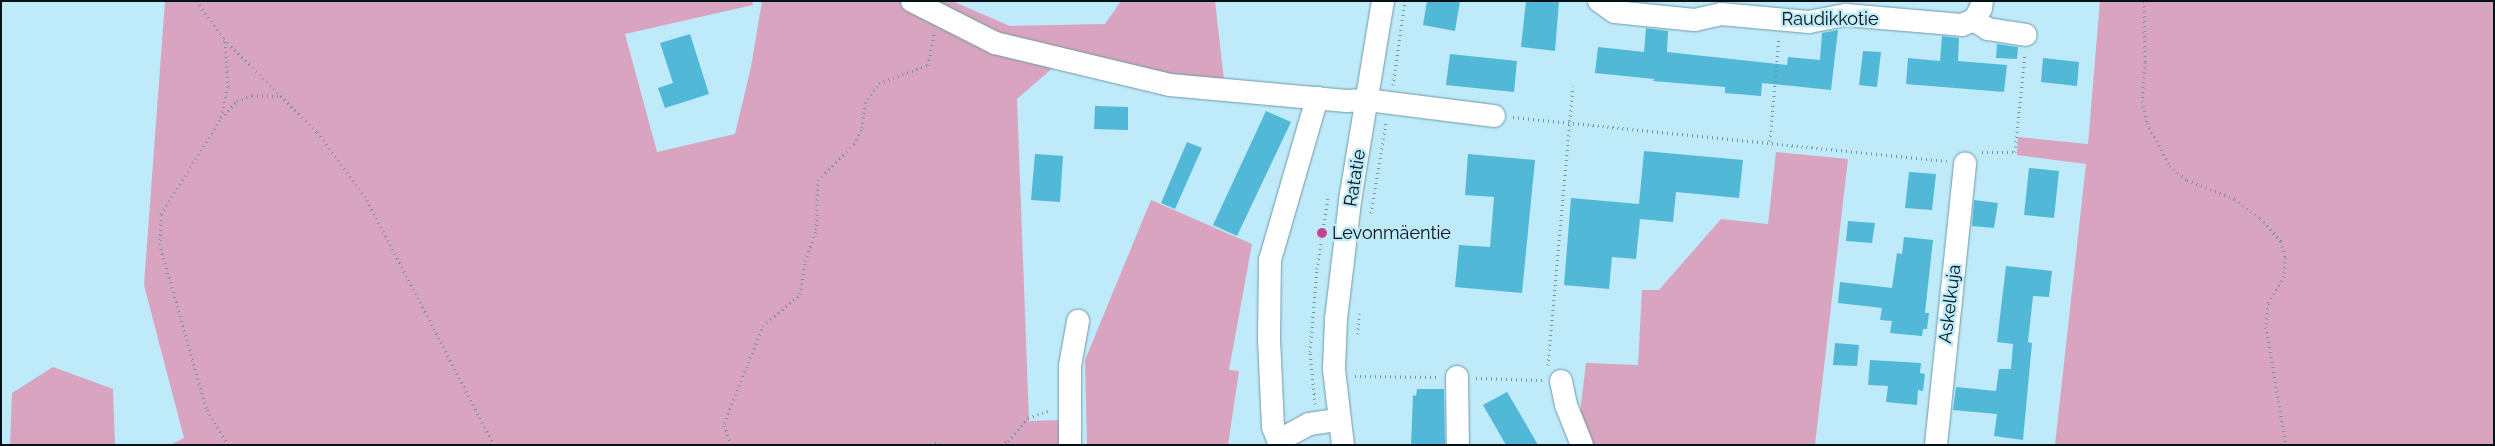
<!DOCTYPE html>
<meta charset="utf-8">
<style>
body{margin:0}
#map{position:relative;width:2495px;height:446px;overflow:hidden;background:#bfeafa;font-family:Raleway,sans-serif}
div>[style]{position:absolute}
.green>*{inset:0;background:#d8a4bf}
.building>*{inset:0;background:#52b8d8}
.path>*{height:3px;margin-top:-1.5px;transform-origin:0;background:repeating-linear-gradient(90deg,#74939f 0 1px,transparent 0 5px)}
.roads{filter:drop-shadow(0 0 1px #7099a7) drop-shadow(0 0 1px #7099a7)}
.minor>*{height:22px;margin:-11px;padding:0 11px;transform-origin:11px;border-radius:11px;background:#fff}
.dots>*{width:14px;height:14px;translate:-50% -50%;box-sizing:border-box;border:2px solid #bfeafa;border-radius:50%}
span{translate:-50% -50%;white-space:nowrap;text-align:center;line-height:1.15;-webkit-text-stroke:4.5px #bfeafa;paint-order:stroke}
.street-label{font-size:18px;color:#031217}
.poi-label{font-size:18px;color:#031217}
.left{translate:0 -50%;text-align:left}
.frame{position:absolute;inset:0;border:2px solid #031217;pointer-events:none}
</style>
<div id="map">
<div class="green">
<div style="clip-path:polygon(165px 1px,752px 1px,753px 5px,625px 34px,657px 152px,735px 134px,751px 67px,762px 1px,901px 1px,995px 48px,1056px 65px,1017px 99px,1029px 421px,1062px 420px,1062px 445px,170px 445px,184px 438px,144px 285px)"></div>
<div style="clip-path:polygon(921px 1px,952px 1px,1010px 26px,1105px 24px,1121px 1px,1215px 1px,1224px 80px,1169px 79px,997px 39px)"></div>
<div style="clip-path:polygon(2100px 1px,2494px 1px,2494px 445px,2055px 445px,2086px 164px,2017px 155px,2018px 137px,2088px 144px)"></div>
<div style="clip-path:polygon(1776px 152px,1848px 159px,1815px 445px,1588px 445px,1579px 421px,1586px 363px,1638px 365px,1642px 290px,1659px 290px,1721px 219px,1768px 224px)"></div>
<div style="clip-path:polygon(1151px 200px,1252px 244px,1229px 370px,1239px 371px,1228px 445px,1087px 445px,1085px 360px)"></div>
<div style="clip-path:polygon(53px 367px,113px 389px,115px 445px,10px 445px,12px 393px)"></div>
</div>
<div class="building">
<div style="clip-path:polygon(1427px 1px,1460px 1px,1455px 31px,1423px 25px)"></div>
<div style="clip-path:polygon(1526px 1px,1559px 1px,1555px 51px,1521px 47px)"></div>
<div style="clip-path:polygon(1646px 28px,1668px 31px,1667px 52px,1787px 65px,1788px 57px,1820px 60px,1822px 33px,1838px 30px,1831px 90px,1762px 83px,1761px 96px,1725px 93px,1725px 87px,1653px 81px,1654px 79px,1595px 73px,1598px 47px,1644px 52px)"></div>
<div style="clip-path:polygon(690px 34px,709px 94px,665px 108px,658px 88px,673px 83px,660px 43px)"></div>
<div style="clip-path:polygon(1942px 36px,1959px 38px,1958px 61px,2007px 65px,2004px 92px,1906px 84px,1908px 58px,1940px 61px)"></div>
<div style="clip-path:polygon(1997px 44px,2018px 47px,2017px 59px,1996px 58px)"></div>
<div style="clip-path:polygon(1863px 51px,1881px 52px,1877px 87px,1859px 85px)"></div>
<div style="clip-path:polygon(1450px 54px,1517px 61px,1514px 92px,1446px 85px)"></div>
<div style="clip-path:polygon(2043px 58px,2079px 62px,2077px 86px,2041px 82px)"></div>
<div style="clip-path:polygon(1095px 106px,1128px 107px,1128px 130px,1094px 129px)"></div>
<div style="clip-path:polygon(1266px 111px,1291px 122px,1237px 236px,1213px 225px)"></div>
<div style="clip-path:polygon(1187px 142px,1202px 148px,1175px 209px,1161px 203px)"></div>
<div style="clip-path:polygon(1644px 151px,1743px 160px,1739px 198px,1676px 192px,1673px 222px,1640px 219px,1636px 259px,1612px 257px,1609px 289px,1564px 285px,1571px 198px,1639px 204px)"></div>
<div style="clip-path:polygon(1035px 154px,1063px 156px,1060px 202px,1031px 200px)"></div>
<div style="clip-path:polygon(1468px 154px,1535px 160px,1522px 293px,1455px 287px,1459px 245px,1490px 247px,1494px 197px,1465px 195px)"></div>
<div style="clip-path:polygon(2029px 168px,2059px 171px,2054px 218px,2024px 215px)"></div>
<div style="clip-path:polygon(1909px 172px,1936px 174px,1932px 210px,1905px 208px)"></div>
<div style="clip-path:polygon(1974px 200px,1998px 203px,1994px 228px,1972px 226px)"></div>
<div style="clip-path:polygon(1848px 221px,1875px 223px,1872px 243px,1846px 241px)"></div>
<div style="clip-path:polygon(1904px 237px,1933px 240px,1925px 313px,1929px 313px,1927px 329px,1923px 329px,1922px 336px,1890px 333px,1892px 321px,1880px 320px,1882px 308px,1838px 303px,1840px 282px,1892px 288px,1897px 253px,1902px 254px)"></div>
<div style="clip-path:polygon(2006px 266px,2052px 271px,2049px 297px,2033px 296px,2028px 342px,2032px 343px,2023px 440px,1994px 436px,1997px 414px,1953px 410px,1956px 387px,1996px 391px,1999px 369px,2011px 369px,2013px 344px,1997px 342px)"></div>
<div style="clip-path:polygon(1835px 343px,1859px 345px,1857px 366px,1833px 365px)"></div>
<div style="clip-path:polygon(1870px 360px,1921px 363px,1920px 373px,1925px 374px,1923px 391px,1918px 390px,1917px 405px,1886px 402px,1888px 386px,1868px 385px)"></div>
<div style="clip-path:polygon(1417px 389px,1444px 389px,1445px 445px,1411px 445px,1413px 395px,1416px 396px)"></div>
<div style="clip-path:polygon(1507px 392px,1516px 407px,1538px 445px,1506px 445px,1483px 405px)"></div>
</div>
<div class="path">
<div style="left:196px;top:1px;width:47px;rotate:53.6deg"></div>
<div style="left:224px;top:39px;width:132px;rotate:45deg"></div>
<div style="left:317px;top:132px;width:84px;rotate:53.7deg"></div>
<div style="left:367px;top:200px;width:276px;rotate:62.6deg"></div>
<div style="left:2144px;top:1px;width:61px;rotate:89.1deg"></div>
<div style="left:2145px;top:62px;width:39px;rotate:94deg"></div>
<div style="left:2142px;top:101px;width:23px;rotate:77deg"></div>
<div style="left:2147px;top:123px;width:49px;rotate:61.9deg"></div>
<div style="left:2170px;top:166px;width:22px;rotate:39deg"></div>
<div style="left:2187px;top:180px;width:52px;rotate:21.6deg"></div>
<div style="left:2235px;top:199px;width:31px;rotate:37deg"></div>
<div style="left:2260px;top:218px;width:31px;rotate:48deg"></div>
<div style="left:2281px;top:241px;width:16px;rotate:76deg"></div>
<div style="left:2285px;top:257px;width:19px;rotate:93deg"></div>
<div style="left:2284px;top:276px;width:31px;rotate:121deg"></div>
<div style="left:2268px;top:303px;width:24px;rotate:95deg"></div>
<div style="left:2266px;top:327px;width:120px;rotate:80.4deg"></div>
<div style="left:1393px;top:85px;width:85px;rotate:-81.9deg"></div>
<div style="left:221px;top:117px;width:31px;rotate:-77deg"></div>
<div style="left:228px;top:87px;width:47px;rotate:-93.7deg"></div>
<div style="left:1513px;top:117px;width:436px;rotate:5.8deg"></div>
<div style="left:1770px;top:141px;width:104px;rotate:-85.1deg"></div>
<div style="left:1982px;top:152px;width:33px"></div>
<div style="left:2015px;top:152px;width:99px;rotate:-84.2deg"></div>
<div style="left:1371px;top:213px;width:91px;rotate:-80.5deg"></div>
<div style="left:1358px;top:334px;width:21px;rotate:-87deg"></div>
<div style="left:1548px;top:365px;width:280px;rotate:-84.9deg"></div>
<div style="left:1355px;top:376px;width:82px;rotate:0.7deg"></div>
<div style="left:1476px;top:378px;width:66px;rotate:1.7deg"></div>
<div style="left:1315px;top:404px;width:52px;rotate:-95.5deg"></div>
<div style="left:1310px;top:352px;width:83px;rotate:-85.2deg"></div>
<div style="left:1317px;top:269px;width:73px;rotate:-81.3deg"></div>
<div style="left:228px;top:445px;width:43px;rotate:-120.7deg"></div>
<div style="left:206px;top:408px;width:169px;rotate:-105.8deg"></div>
<div style="left:160px;top:245px;width:31px;rotate:-88deg"></div>
<div style="left:161px;top:214px;width:113px;rotate:-58deg"></div>
<div style="left:221px;top:118px;width:23px;rotate:-47deg"></div>
<div style="left:237px;top:101px;width:16px;rotate:-22deg"></div>
<div style="left:252px;top:95px;width:28px;rotate:2deg"></div>
<div style="left:731px;top:445px;width:23px;rotate:-108deg"></div>
<div style="left:724px;top:423px;width:105px;rotate:-68.1deg"></div>
<div style="left:763px;top:326px;width:49px;rotate:-40.9deg"></div>
<div style="left:800px;top:294px;width:33px;rotate:-81deg"></div>
<div style="left:805px;top:261px;width:33px;rotate:-70deg"></div>
<div style="left:816px;top:230px;width:50px;rotate:-87.7deg"></div>
<div style="left:818px;top:180px;width:51px;rotate:-45deg"></div>
<div style="left:854px;top:144px;width:18px;rotate:-63deg"></div>
<div style="left:862px;top:128px;width:25px;rotate:-83deg"></div>
<div style="left:865px;top:103px;width:24px;rotate:-55deg"></div>
<div style="left:879px;top:83px;width:52px;rotate:-20.2deg"></div>
<div style="left:928px;top:65px;width:32px;rotate:-79deg"></div>
<div style="left:930px;top:445px;width:5px;rotate:-22deg"></div>
<div style="left:935px;top:443px;width:10px;rotate:11deg"></div>
<div style="left:1001px;top:445px;width:8px;rotate:-30deg"></div>
<div style="left:1008px;top:441px;width:30px;rotate:-49deg"></div>
<div style="left:1028px;top:418px;width:23px;rotate:-20deg"></div>
</div>
<div class="roads">
<div class="minor">
<div style="left:912px;top:1px;width:93px;rotate:26.8deg"></div>
<div style="left:995px;top:43px;width:180px;rotate:13.5deg"></div>
<div style="left:1170px;top:85px;width:177px;rotate:5.2deg"></div>
<div style="left:1346px;top:101px;width:21px;rotate:-3deg"></div>
<div style="left:1367px;top:100px;width:128px;rotate:7.2deg"></div>
<div style="left:1599px;top:1px;width:19px;rotate:35deg"></div>
<div style="left:1615px;top:12px;width:80px;rotate:5.7deg"></div>
<div style="left:1695px;top:20px;width:27px;rotate:-13deg"></div>
<div style="left:1721px;top:14px;width:88px;rotate:5.2deg"></div>
<div style="left:1809px;top:22px;width:38px;rotate:-11deg"></div>
<div style="left:1846px;top:15px;width:116px;rotate:4.9deg"></div>
<div style="left:1962px;top:25px;width:13px;rotate:-23deg"></div>
<div style="left:1974px;top:20px;width:17px;rotate:33deg"></div>
<div style="left:1988px;top:29px;width:38px;rotate:9deg"></div>
<div style="left:1974px;top:20px;width:14px;rotate:-60deg"></div>
<div style="left:1981px;top:8px;width:7px;rotate:-82deg"></div>
<div style="left:1457px;top:377px;width:68px;rotate:89.2deg"></div>
<div style="left:1561px;top:381px;width:25px;rotate:78deg"></div>
<div style="left:1566px;top:405px;width:43px;rotate:68.2deg"></div>
<div style="left:1070px;top:445px;width:79px;rotate:-90deg"></div>
<div style="left:1070px;top:366px;width:46px;rotate:-79.9deg"></div>
<div style="left:1280px;top:445px;width:19px;rotate:-111deg"></div>
<div style="left:1273px;top:427px;width:87px;rotate:-92.6deg"></div>
<div style="left:1269px;top:340px;width:80px;rotate:-89.3deg"></div>
<div style="left:1270px;top:260px;width:169px;rotate:-73.8deg"></div>
<div style="left:1280px;top:445px;width:9px;rotate:-58deg"></div>
<div style="left:1285px;top:437px;width:27px;rotate:-28deg"></div>
<div style="left:1309px;top:424px;width:29px;rotate:-8deg"></div>
<div style="left:1343px;top:445px;width:77px;rotate:-96.8deg"></div>
<div style="left:1334px;top:369px;width:50px;rotate:-87.7deg"></div>
<div style="left:1336px;top:319px;width:126px;rotate:-83.2deg"></div>
<div style="left:1351px;top:194px;width:196px;rotate:-80.6deg"></div>
<div style="left:1936px;top:445px;width:283px;rotate:-84.1deg"></div>
</div>
</div>
<div class="dots">
<div style="left:1322px;top:233px;background:#c44692"></div>
</div>
<div class="street-label">
<span style="left:1830px;top:19px">Raudikkotie</span>
<span style="left:1355px;top:178px;rotate:-81deg">Ratatie</span>
<span style="left:1950px;top:304px;rotate:-83deg">Askelkuja</span>
</div>
<div class="poi-label">
<span class="left" style="left:1332px;top:233px">Levonmäentie</span>
</div>
<div class="frame"></div>
</div>
